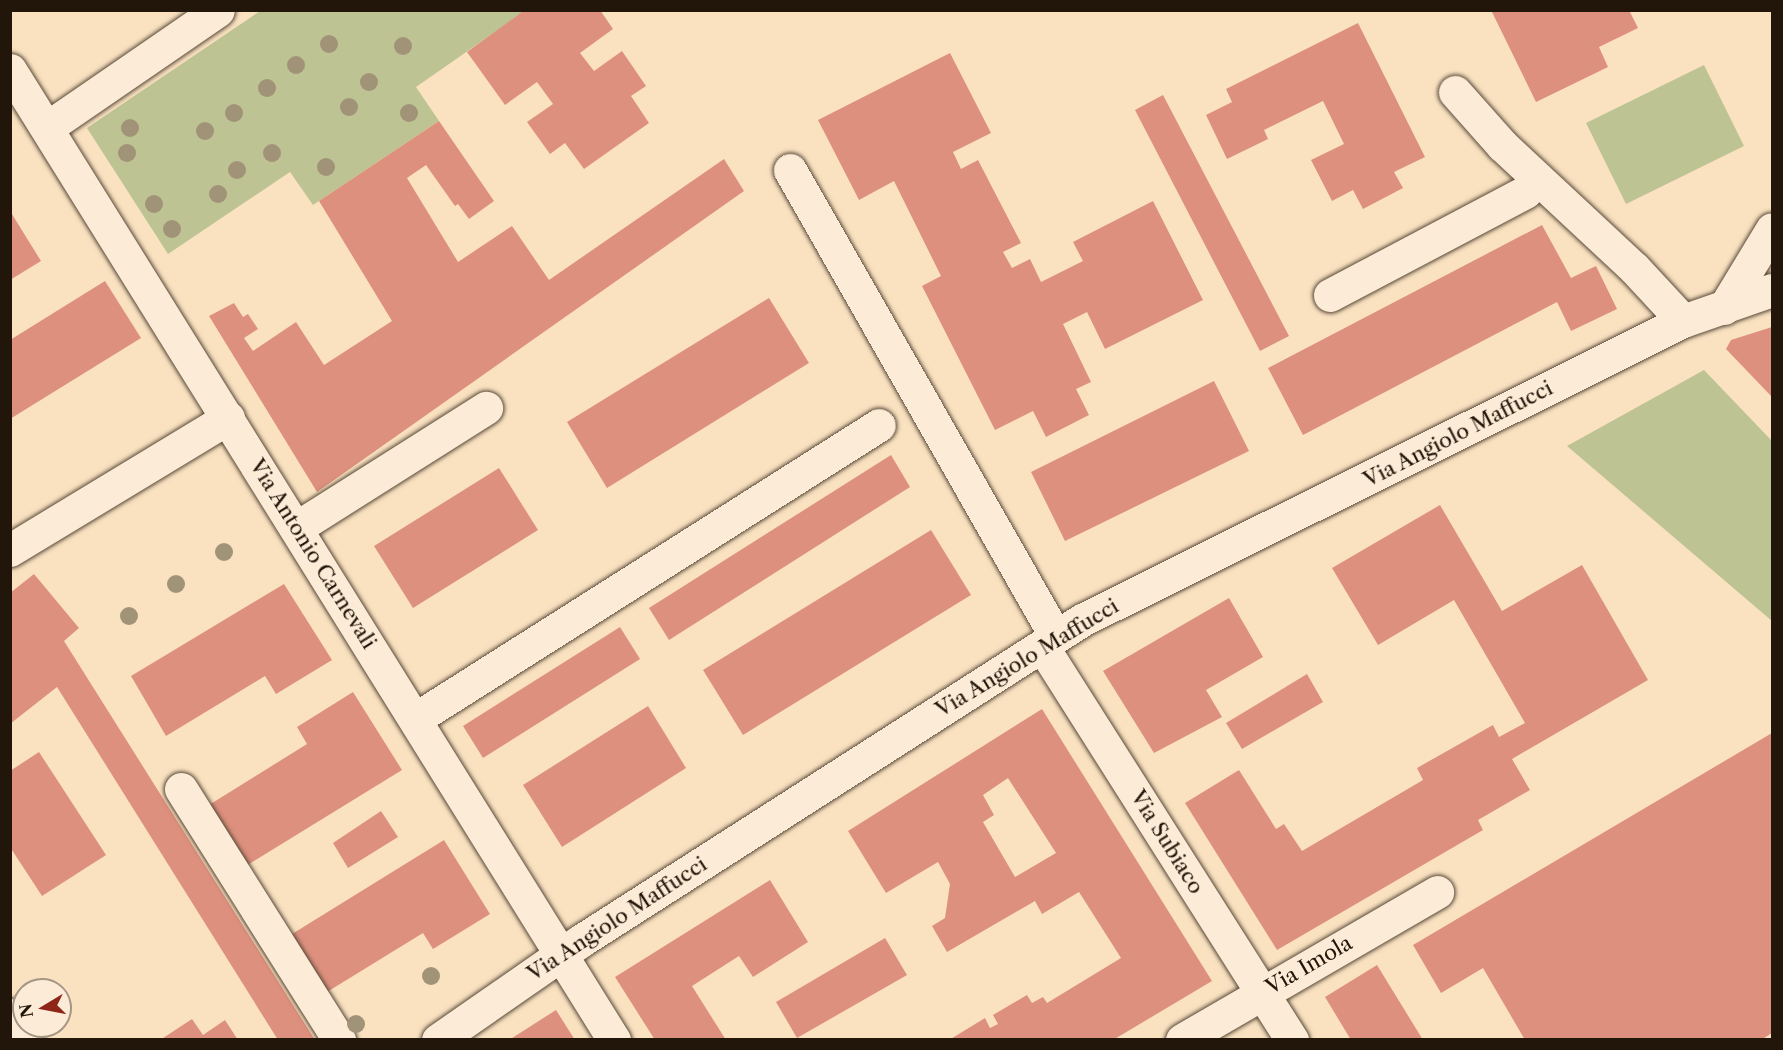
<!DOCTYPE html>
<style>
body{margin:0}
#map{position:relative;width:1783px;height:1050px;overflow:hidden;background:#fae2c1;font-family:"Libre Caslon Text",serif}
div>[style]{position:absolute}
.green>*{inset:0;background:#bec393}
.building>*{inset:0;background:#de907e}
.roads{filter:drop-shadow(0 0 2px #584938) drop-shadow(0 0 2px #584938)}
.minor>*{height:33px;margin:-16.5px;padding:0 16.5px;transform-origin:16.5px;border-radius:16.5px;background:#fcecd7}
.trees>*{width:18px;height:18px;margin:-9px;border-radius:50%;background:#a19377}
span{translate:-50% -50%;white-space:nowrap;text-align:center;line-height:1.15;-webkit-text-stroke:5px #fcecd7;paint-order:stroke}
.street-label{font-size:21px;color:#22160a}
.frame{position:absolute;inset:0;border:12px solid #22160a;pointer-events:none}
.north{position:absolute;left:12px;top:978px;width:60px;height:60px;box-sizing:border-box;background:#fcecd7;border:2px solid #a59685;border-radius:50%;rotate:260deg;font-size:16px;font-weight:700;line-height:24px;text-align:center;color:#22160a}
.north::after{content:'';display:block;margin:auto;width:21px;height:27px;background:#8f2418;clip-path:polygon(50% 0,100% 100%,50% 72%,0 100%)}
</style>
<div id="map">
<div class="green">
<div style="clip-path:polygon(260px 11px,525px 11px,416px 87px,439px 121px,313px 205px,290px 172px,168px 254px,87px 128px)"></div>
<div style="clip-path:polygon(1704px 65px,1744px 146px,1626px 204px,1586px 123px)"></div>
<div style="clip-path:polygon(1704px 370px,1772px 441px,1772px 621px,1567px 446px)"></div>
</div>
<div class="building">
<div style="clip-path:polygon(525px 10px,600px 10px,613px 29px,580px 53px,594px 71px,622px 51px,646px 86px,631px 96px,649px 123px,584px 169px,565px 143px,550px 154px,527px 122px,553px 104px,537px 82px,505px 105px,467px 52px)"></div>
<div style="clip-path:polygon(1491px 10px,1629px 10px,1638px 28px,1599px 47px,1608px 67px,1536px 102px)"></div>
<div style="clip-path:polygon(1358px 23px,1425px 157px,1394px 172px,1403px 188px,1363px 209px,1353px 190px,1332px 201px,1311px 160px,1344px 144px,1323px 101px,1264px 130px,1268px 139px,1227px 159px,1206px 115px,1232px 102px,1226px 89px)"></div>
<div style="clip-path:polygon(950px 53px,991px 133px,953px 152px,961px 169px,978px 160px,1021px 243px,1003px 252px,1012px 268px,1030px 259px,1041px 282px,1083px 261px,1073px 242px,1153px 201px,1203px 300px,1105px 349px,1087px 312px,1063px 324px,1091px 382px,1076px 389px,1089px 415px,1046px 437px,1033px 411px,995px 430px,922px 286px,941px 276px,894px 181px,859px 200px,818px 120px)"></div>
<div style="clip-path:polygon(1163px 95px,1289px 336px,1260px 351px,1135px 110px)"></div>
<div style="clip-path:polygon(439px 121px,494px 201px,469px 219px,458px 204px,455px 206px,426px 165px,407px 178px,458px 262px,512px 226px,549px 280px,724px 159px,744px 191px,317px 492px,209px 316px,234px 303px,243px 317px,248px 314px,258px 329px,244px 338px,253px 351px,296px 322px,324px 365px,392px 321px,319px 201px)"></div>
<div style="clip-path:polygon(10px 211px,41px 261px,10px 280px)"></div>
<div style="clip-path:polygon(1542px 225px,1571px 278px,1596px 266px,1617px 309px,1571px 331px,1557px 302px,1303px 435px,1268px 368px)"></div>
<div style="clip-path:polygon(105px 281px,141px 338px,10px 419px,10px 340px)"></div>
<div style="clip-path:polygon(769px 298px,809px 363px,607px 488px,567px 422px)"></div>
<div style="clip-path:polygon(1772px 327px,1772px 397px,1726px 349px,1731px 340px)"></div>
<div style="clip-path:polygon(1214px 381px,1249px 451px,1065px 541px,1031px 472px)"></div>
<div style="clip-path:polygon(891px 455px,910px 487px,669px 640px,649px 608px)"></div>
<div style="clip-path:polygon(499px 468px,538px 530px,413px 608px,374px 546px)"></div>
<div style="clip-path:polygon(1440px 505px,1502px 611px,1582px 565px,1648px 680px,1512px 759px,1530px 790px,1478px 820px,1483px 830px,1277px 950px,1185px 803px,1239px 770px,1276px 829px,1284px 824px,1302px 851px,1423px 780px,1417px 768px,1493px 725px,1499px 737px,1525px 723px,1454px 600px,1378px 645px,1332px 568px)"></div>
<div style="clip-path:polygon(931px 530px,971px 595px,743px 735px,703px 670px)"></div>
<div style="clip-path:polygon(34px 574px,79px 628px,64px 641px,315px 1040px,278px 1040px,57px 687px,10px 724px,10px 593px)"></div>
<div style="clip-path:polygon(284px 584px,332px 660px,276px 694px,265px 676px,166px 736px,131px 676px)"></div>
<div style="clip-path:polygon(1229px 598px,1263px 657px,1206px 690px,1222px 717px,1154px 753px,1103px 671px)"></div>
<div style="clip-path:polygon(620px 627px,640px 659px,483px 758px,463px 726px)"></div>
<div style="clip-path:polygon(1307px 674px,1323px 702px,1242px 749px,1226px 723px)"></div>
<div style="clip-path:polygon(353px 692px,402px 770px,246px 866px,209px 805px,307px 744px,297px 727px)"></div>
<div style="clip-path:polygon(648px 706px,686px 768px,562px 847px,523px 785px)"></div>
<div style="clip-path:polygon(evenodd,1042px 709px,1212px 981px,1113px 1040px,949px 1040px,985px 1018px,990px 1028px,998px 1024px,993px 1015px,1027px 995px,1032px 1003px,1043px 997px,1047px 1003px,1121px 958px,1079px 892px,1042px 914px,1035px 901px,947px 952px,932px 926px,945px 918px,950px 884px,938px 862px,886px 893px,848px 831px,1042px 709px,1008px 778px,1056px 853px,1015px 877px,983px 822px,994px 815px,983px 795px,1008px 778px)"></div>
<div style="clip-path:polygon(1772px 733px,1772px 1033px,1761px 1040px,1525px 1040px,1483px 968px,1441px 993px,1413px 945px)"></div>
<div style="clip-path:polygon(39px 752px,106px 855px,42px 896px,10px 847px,10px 771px)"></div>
<div style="clip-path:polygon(381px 811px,398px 837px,348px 868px,333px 843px)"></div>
<div style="clip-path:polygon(444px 840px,490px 914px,433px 949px,423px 933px,327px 992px,292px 934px)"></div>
<div style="clip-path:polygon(770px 880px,808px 942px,753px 977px,739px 956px,692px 986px,726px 1040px,655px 1040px,615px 977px)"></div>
<div style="clip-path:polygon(885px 938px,907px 975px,797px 1038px,776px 1002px)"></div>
<div style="clip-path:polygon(1377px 965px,1423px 1040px,1351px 1040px,1325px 997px)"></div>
<div style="clip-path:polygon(556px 1010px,575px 1040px,509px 1040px)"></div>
<div style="clip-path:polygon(192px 1019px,203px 1035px,225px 1020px,238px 1040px,160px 1040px)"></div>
</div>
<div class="roads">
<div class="minor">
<div style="left:10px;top:70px;width:1143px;rotate:58.09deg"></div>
<div style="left:1455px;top:92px;width:71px;rotate:48.4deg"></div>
<div style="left:1502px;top:145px;width:180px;rotate:43deg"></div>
<div style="left:1634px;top:268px;width:72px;rotate:47.2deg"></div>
<div style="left:48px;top:127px;width:206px;rotate:-34.5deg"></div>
<div style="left:790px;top:170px;width:537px;rotate:60.33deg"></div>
<div style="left:1330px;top:295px;width:221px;rotate:-27.8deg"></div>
<div style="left:1724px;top:308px;width:92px;rotate:-58.7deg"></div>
<div style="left:296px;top:528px;width:225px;rotate:-32.3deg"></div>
<div style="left:10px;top:550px;width:255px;rotate:-31.2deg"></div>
<div style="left:1042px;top:646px;width:467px;rotate:57.6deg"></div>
<div style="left:415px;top:719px;width:549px;rotate:-32.36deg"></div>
<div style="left:181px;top:789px;width:297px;rotate:57.8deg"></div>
<div style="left:10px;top:1015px;width:30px;rotate:56deg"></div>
<div style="left:438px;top:1040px;width:175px;rotate:-34.8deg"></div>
<div style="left:582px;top:940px;width:594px;rotate:-32.62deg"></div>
<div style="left:1082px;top:620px;width:671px;rotate:-26.45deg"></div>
<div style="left:1683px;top:321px;width:94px;rotate:-19.2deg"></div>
<div style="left:1182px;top:1040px;width:295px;rotate:-30.1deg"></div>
</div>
</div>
<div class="trees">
<div style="left:329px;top:44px"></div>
<div style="left:403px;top:46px"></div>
<div style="left:296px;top:65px"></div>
<div style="left:369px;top:82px"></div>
<div style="left:267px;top:88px"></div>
<div style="left:349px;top:107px"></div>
<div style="left:234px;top:113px"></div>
<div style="left:409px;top:113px"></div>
<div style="left:130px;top:128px"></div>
<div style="left:205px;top:131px"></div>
<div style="left:127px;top:153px"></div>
<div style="left:272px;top:153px"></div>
<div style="left:326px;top:167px"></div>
<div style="left:237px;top:170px"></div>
<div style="left:218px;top:194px"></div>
<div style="left:154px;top:204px"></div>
<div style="left:172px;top:229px"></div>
<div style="left:224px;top:552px"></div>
<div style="left:176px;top:584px"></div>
<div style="left:129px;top:616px"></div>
<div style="left:431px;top:976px"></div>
<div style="left:356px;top:1024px"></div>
</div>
<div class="street-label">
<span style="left:1458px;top:434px;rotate:-27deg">Via Angiolo Maffucci</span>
<span style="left:313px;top:554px;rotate:58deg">Via Antonio Carnevali</span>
<span style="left:1027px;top:658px;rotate:-31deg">Via Angiolo Maffucci</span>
<span style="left:1167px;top:842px;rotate:58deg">Via Subiaco</span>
<span style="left:617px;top:919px;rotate:-33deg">Via Angiolo Maffucci</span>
<span style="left:1309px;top:965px;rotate:-30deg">Via Imola</span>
</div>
<div class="frame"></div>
<div class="north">N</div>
</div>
